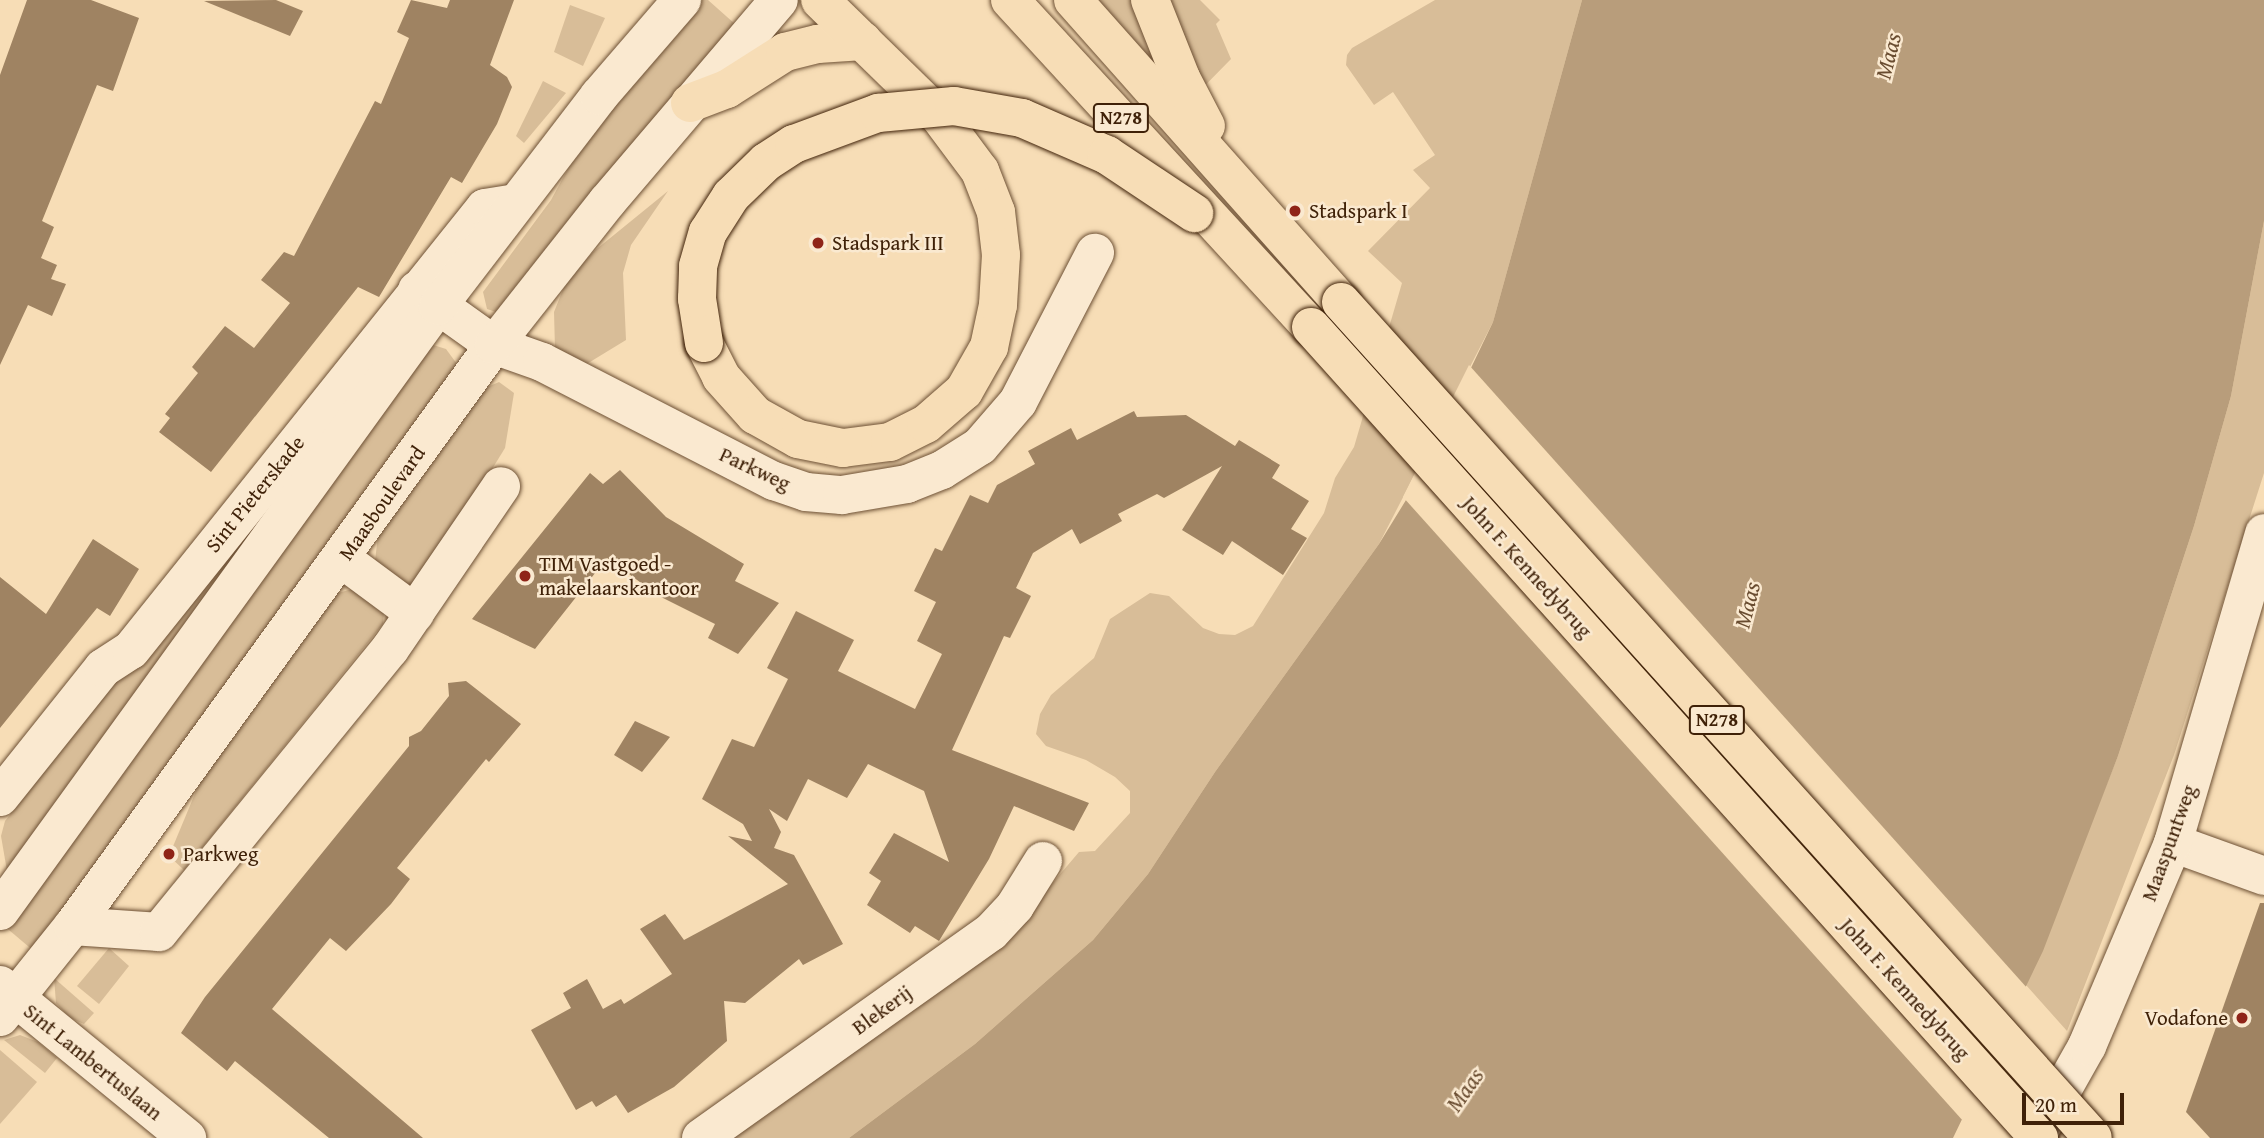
<!DOCTYPE html>
<style>
body{margin:0}
#map{position:relative;width:2264px;height:1138px;overflow:hidden;background:#f7ddb6;font-family:"Gentium Book Plus",serif}
div>[style]{position:absolute}
.green>*{inset:0;background:#d8bd98}
.water>*{inset:0;background:#b89d7b}
.pier>*{inset:0;background:#f7ddb6}
.building>*{inset:0;background:#9f8362}
.roads{filter:drop-shadow(0 0 2px #6d5034) drop-shadow(0 0 2px #6d5034)}
.street>*{height:38px;margin:-19px;padding:0 19px;transform-origin:19px;border-radius:19px;background:#fae9d0}
.secondary>*{height:38px;margin:-19px;padding:0 19px;transform-origin:19px;border-radius:19px;background:#fae9d0}
.primary>*{height:38px;margin:-19px;padding:0 19px;transform-origin:19px;border-radius:19px;background:#f7ddb6}
.bridges{filter:drop-shadow(0 0 2px #3f2108) drop-shadow(0 0 2px #3f2108)}
.primary-bridge>*{height:38px;margin:-19px;padding:0 19px;transform-origin:19px;border-radius:19px;background:#f7ddb6}
.dots>*{width:19px;height:19px;translate:-50% -50%;box-sizing:border-box;border:4px solid #fae9d0;border-radius:50%}
span{translate:-50% -50%;white-space:nowrap;text-align:center;line-height:1.15;-webkit-text-stroke:5px #fae9d0;paint-order:stroke}
.shield-label span{padding:2px 5px;background:#fae9d0;border:2px solid;border-radius:5px;-webkit-text-stroke-width:0}
.shield-label{font-size:19px;color:#3f2108;font-weight:700}
.poi-label{font-size:21px;color:#3f2108}
.left{translate:0 -50%;text-align:left}
.right{translate:-100% -50%;text-align:right}
.street-label{font-size:21px;color:#3f2108}
.water-label{font-size:23px;color:#694c30;font-style:italic}
.scale{position:absolute;left:2022px;top:1093px;width:102px;height:32px;box-sizing:border-box;border:4px solid #3f2108;border-top:0;padding-left:9px;font-size:21px;line-height:24px;white-space:nowrap;color:#3f2108;-webkit-text-stroke:5px #fae9d0;paint-order:stroke}
</style>
<div id="map">
<div class="green">
<div style="clip-path:polygon(694px 0,708px 0,735px 24px,499px 313px,487px 309px,483px 292px,551px 200px,601px 108px)"></div>
<div style="clip-path:polygon(1061px 0,1200px 0,1220px 20px,1216px 24px,1231px 59px,1178px 113px)"></div>
<div style="clip-path:polygon(1435px 0,1582px 0,1493px 322px,1379px 544px,1215px 772px,1148px 874px,1093px 940px,975px 1044px,849px 1138px,731px 1138px,1039px 899px,1079px 852px,1095px 851px,1130px 813px,1130px 791px,1115px 777px,1086px 760px,1046px 746px,1036px 734px,1040px 714px,1051px 695px,1094px 658px,1110px 619px,1150px 593px,1169px 596px,1203px 628px,1219px 634px,1235px 635px,1253px 626px,1324px 513px,1335px 478px,1354px 447px,1402px 283px,1368px 251px,1430px 188px,1413px 170px,1435px 155px,1393px 92px,1374px 105px,1346px 65px,1347px 55px,1352px 48px)"></div>
<div style="clip-path:polygon(570px 5px,605px 18px,583px 66px,554px 52px)"></div>
<div style="clip-path:polygon(543px 81px,566px 93px,524px 143px,516px 136px)"></div>
<div style="clip-path:polygon(668px 191px,631px 245px,623px 273px,626px 340px,585px 365px,555px 349px,554px 312px,566px 282px,593px 252px)"></div>
<div style="clip-path:polygon(2264px 221px,2264px 473px,2174px 755px,2067px 1031px,2026px 985px,2118px 756px,2194px 526px,2231px 396px)"></div>
<div style="clip-path:polygon(430px 344px,446px 349px,457px 364px,35px 952px,3px 925px)"></div>
<div style="clip-path:polygon(394px 350px,7px 871px,1px 836px,5px 821px,125px 670px)"></div>
<div style="clip-path:polygon(499px 382px,514px 393px,505px 448px,417px 591px,375px 561px,378px 536px,485px 388px)"></div>
<div style="clip-path:polygon(356px 588px,384px 612px,383px 624px,184px 870px,169px 856px,199px 784px,338px 593px)"></div>
<div style="clip-path:polygon(109px 948px,129px 966px,99px 1004px,77px 986px)"></div>
<div style="clip-path:polygon(54px 978px,94px 1013px,84px 1024px,70px 1018px,56px 1003px)"></div>
<div style="clip-path:polygon(20px 1035px,38px 1042px,57px 1058px,45px 1073px,4px 1040px)"></div>
<div style="clip-path:polygon(0 1050px,37px 1082px,0 1124px)"></div>
</div>
<div class="water">
<div style="clip-path:polygon(1582px 0,2264px 0,2264px 221px,2231px 396px,2194px 526px,2118px 756px,2043px 951px,1953px 1138px,849px 1138px,975px 1044px,1093px 940px,1148px 874px,1215px 772px,1379px 544px,1414px 487px,1493px 322px)"></div>
</div>
<div class="pier">
<div style="clip-path:polygon(1469px 365px,2028px 989px,1964px 1122px,1403px 497px)"></div>
</div>
<div class="building">
<div style="clip-path:polygon(27px 0,91px 0,139px 18px,113px 91px,97px 85px,42px 221px,54px 227px,41px 258px,57px 265px,51px 279px,66px 284px,52px 316px,28px 305px,0 365px,0 75px)"></div>
<div style="clip-path:polygon(276px 0,303px 11px,290px 36px,204px 1px)"></div>
<div style="clip-path:polygon(411px 0,447px 8px,450px 0,514px 0,490px 65px,507px 77px,512px 87px,497px 124px,462px 183px,451px 177px,379px 297px,358px 287px,211px 472px,159px 432px,170px 418px,165px 414px,198px 373px,192px 367px,225px 326px,254px 348px,290px 303px,261px 280px,284px 252px,294px 256px,375px 101px,381px 104px,409px 38px,397px 32px)"></div>
<div style="clip-path:polygon(1134px 411px,1137px 417px,1186px 415px,1235px 446px,1239px 440px,1280px 465px,1272px 478px,1309px 501px,1291px 529px,1307px 538px,1283px 575px,1232px 541px,1223px 555px,1182px 530px,1222px 466px,1164px 498px,1157px 494px,1118px 514px,1122px 521px,1080px 544px,1072px 529px,1033px 553px,1016px 588px,1031px 596px,1010px 638px,1004px 636px,952px 750px,1089px 803px,1074px 831px,1014px 806px,989px 859px,939px 941px,915px 926px,910px 933px,867px 905px,881px 881px,869px 873px,894px 833px,949px 862px,924px 791px,868px 764px,847px 798px,808px 779px,787px 821px,769px 809px,781px 832px,774px 848px,794px 855px,843px 944px,803px 965px,799px 959px,745px 1003px,724px 1001px,727px 1041px,674px 1087px,628px 1113px,616px 1095px,596px 1107px,592px 1101px,576px 1110px,531px 1030px,571px 1008px,563px 993px,587px 979px,603px 1009px,621px 999px,624px 1004px,672px 974px,640px 929px,665px 914px,684px 940px,788px 884px,728px 836px,752px 841px,743px 824px,702px 799px,732px 739px,754px 747px,788px 679px,767px 668px,796px 611px,854px 640px,838px 671px,915px 709px,942px 654px,917px 641px,936px 602px,914px 591px,935px 548px,942px 551px,970px 495px,988px 503px,997px 485px,1035px 464px,1028px 451px,1071px 428px,1077px 440px)"></div>
<div style="clip-path:polygon(620px 470px,666px 517px,744px 564px,735px 581px,779px 603px,738px 654px,708px 638px,715px 624px,659px 596px,607px 558px,535px 649px,472px 619px,590px 473px,603px 484px)"></div>
<div style="clip-path:polygon(93px 539px,139px 569px,110px 616px,97px 608px,0 728px,0 577px,46px 614px)"></div>
<div style="clip-path:polygon(466px 681px,521px 724px,489px 762px,486px 759px,397px 868px,410px 879px,391px 904px,346px 951px,330px 938px,272px 1009px,423px 1138px,329px 1138px,235px 1061px,227px 1071px,181px 1033px,205px 997px,409px 746px,409px 737px,421px 731px,449px 696px,448px 683px)"></div>
<div style="clip-path:polygon(635px 721px,670px 737px,642px 772px,614px 755px)"></div>
<div style="clip-path:polygon(2260px 903px,2264px 903px,2264px 1138px,2210px 1138px,2186px 1112px)"></div>
</div>
<div class="roads">
<div class="street">
<div style="left:417px;top:290px;width:95px;rotate:35.5deg"></div>
<div style="left:494px;top:345px;width:51px;rotate:19.5deg"></div>
<div style="left:542px;top:362px;width:261px;rotate:27.2deg"></div>
<div style="left:774px;top:481px;width:34px;rotate:19deg"></div>
<div style="left:806px;top:492px;width:36px;rotate:5deg"></div>
<div style="left:842px;top:495px;width:66px;rotate:-9.6deg"></div>
<div style="left:907px;top:484px;width:38px;rotate:-22deg"></div>
<div style="left:942px;top:470px;width:45px;rotate:-32.3deg"></div>
<div style="left:980px;top:446px;width:58px;rotate:-49.2deg"></div>
<div style="left:1018px;top:402px;width:168px;rotate:-62.7deg"></div>
<div style="left:342px;top:559px;width:91px;rotate:36.5deg"></div>
<div style="left:0;top:797px;width:165px;rotate:-51.4deg"></div>
<div style="left:103px;top:668px;width:33px;rotate:-33deg"></div>
<div style="left:131px;top:650px;width:566px;rotate:-51.31deg"></div>
<div style="left:485px;top:208px;width:30px;rotate:-9deg"></div>
<div style="left:2173px;top:843px;width:97px;rotate:19.9deg"></div>
<div style="left:73px;top:926px;width:86px;rotate:4deg"></div>
<div style="left:159px;top:932px;width:365px;rotate:-50.8deg"></div>
<div style="left:390px;top:649px;width:197px;rotate:-55.7deg"></div>
<div style="left:0;top:985px;width:242px;rotate:39.3deg"></div>
<div style="left:2042px;top:1126px;width:92px;rotate:-60.6deg"></div>
<div style="left:2087px;top:1046px;width:220px;rotate:-67deg"></div>
<div style="left:2173px;top:843px;width:323px;rotate:-73.6deg"></div>
<div style="left:701px;top:1138px;width:356px;rotate:-35.4deg"></div>
<div style="left:991px;top:932px;width:35px;rotate:-47deg"></div>
<div style="left:1015px;top:906px;width:53px;rotate:-58.1deg"></div>
</div>
<div class="secondary">
<div style="left:0;top:911px;width:747px;rotate:-54.1deg"></div>
<div style="left:438px;top:306px;width:265px;rotate:-52.5deg"></div>
<div style="left:599px;top:96px;width:127px;rotate:-49.2deg"></div>
<div style="left:0;top:1017px;width:117px;rotate:-51.3deg"></div>
<div style="left:73px;top:926px;width:717px;rotate:-54.07deg"></div>
<div style="left:494px;top:345px;width:182px;rotate:-51.7deg"></div>
<div style="left:607px;top:202px;width:265px;rotate:-49.6deg"></div>
</div>
<div class="primary">
<div style="left:1010px;top:0;width:444px;rotate:47.4deg"></div>
<div style="left:1073px;top:0;width:404px;rotate:48.4deg"></div>
<div style="left:1150px;top:0;width:84px;rotate:68.3deg"></div>
<div style="left:1181px;top:78px;width:54px;rotate:62.5deg"></div>
<div style="left:690px;top:103px;width:40px;rotate:-21deg"></div>
<div style="left:727px;top:89px;width:69px;rotate:-32.5deg"></div>
<div style="left:785px;top:52px;width:34px;rotate:-14deg"></div>
<div style="left:818px;top:44px;width:45px;rotate:-3.8deg"></div>
<div style="left:704px;top:343px;width:38px;rotate:63deg"></div>
<div style="left:721px;top:377px;width:51px;rotate:48.2deg"></div>
<div style="left:755px;top:415px;width:49px;rotate:29.2deg"></div>
<div style="left:798px;top:439px;width:46px;rotate:11.3deg"></div>
<div style="left:843px;top:448px;width:47px;rotate:-7.3deg"></div>
<div style="left:890px;top:442px;width:40px;rotate:-26.6deg"></div>
<div style="left:926px;top:424px;width:50px;rotate:-41deg"></div>
<div style="left:964px;top:391px;width:51px;rotate:-60.4deg"></div>
<div style="left:989px;top:347px;width:43px;rotate:-77.9deg"></div>
<div style="left:998px;top:305px;width:50px;rotate:-86.6deg"></div>
<div style="left:1001px;top:255px;width:43px;rotate:-96.6deg"></div>
<div style="left:996px;top:212px;width:44px;rotate:-111.3deg"></div>
<div style="left:980px;top:171px;width:69px;rotate:-126.7deg"></div>
<div style="left:939px;top:116px;width:166px;rotate:-135.7deg"></div>
</div>
</div>
<div class="bridges">
<div class="primary-bridge">
<div style="left:1341px;top:302px;width:1124px;rotate:48.03deg"></div>
<div style="left:1311px;top:327px;width:1090px;rotate:48.09deg"></div>
<div style="left:704px;top:343px;width:45px;rotate:-99deg"></div>
<div style="left:697px;top:299px;width:33px;rotate:-88deg"></div>
<div style="left:698px;top:266px;width:35px;rotate:-74deg"></div>
<div style="left:708px;top:232px;width:43px;rotate:-57.4deg"></div>
<div style="left:731px;top:196px;width:49px;rotate:-44.2deg"></div>
<div style="left:766px;top:162px;width:33px;rotate:-33deg"></div>
<div style="left:794px;top:144px;width:90px;rotate:-20.3deg"></div>
<div style="left:878px;top:113px;width:76px;rotate:-5.3deg"></div>
<div style="left:954px;top:106px;width:69px;rotate:10deg"></div>
<div style="left:1022px;top:118px;width:93px;rotate:23.5deg"></div>
<div style="left:1107px;top:155px;width:105px;rotate:33.7deg"></div>
</div>
</div>
<div class="dots">
<div style="left:1295px;top:211px;background:#8f2418"></div>
<div style="left:818px;top:243px;background:#8f2418"></div>
<div style="left:525px;top:576px;background:#8f2418"></div>
<div style="left:169px;top:854px;background:#8f2418"></div>
<div style="left:2242px;top:1018px;background:#8f2418"></div>
</div>
<div class="shield-label">
<span style="left:1121px;top:118px">N278</span>
<span style="left:1717px;top:720px">N278</span>
</div>
<div class="poi-label">
<span class="left" style="left:1309px;top:211px">Stadspark I</span>
<span class="left" style="left:832px;top:243px">Stadspark III</span>
<span class="left" style="left:539px;top:576px">TIM Vastgoed -<br>makelaarskantoor</span>
<span class="left" style="left:183px;top:854px">Parkweg</span>
<span class="right" style="left:2228px;top:1018px">Vodafone</span>
</div>
<div class="street-label">
<span style="left:755px;top:469px;rotate:25deg">Parkweg</span>
<span style="left:255px;top:494px;rotate:-51deg">Sint Pieterskade</span>
<span style="left:382px;top:503px;rotate:-55deg">Maasboulevard</span>
<span style="left:1527px;top:567px;rotate:48deg">John F. Kennedybrug</span>
<span style="left:2169px;top:843px;rotate:-70deg">Maaspuntweg</span>
<span style="left:1905px;top:989px;rotate:48deg">John F. Kennedybrug</span>
<span style="left:882px;top:1010px;rotate:-36deg">Blekerij</span>
<span style="left:93px;top:1062px;rotate:39deg">Sint Lambertuslaan</span>
</div>
<div class="water-label">
<span style="left:1888px;top:56px;rotate:-76deg">Maas</span>
<span style="left:1747px;top:605px;rotate:-76deg">Maas</span>
<span style="left:1465px;top:1090px;rotate:-55deg">Maas</span>
</div>
<div class="scale">20 m</div>
</div>
